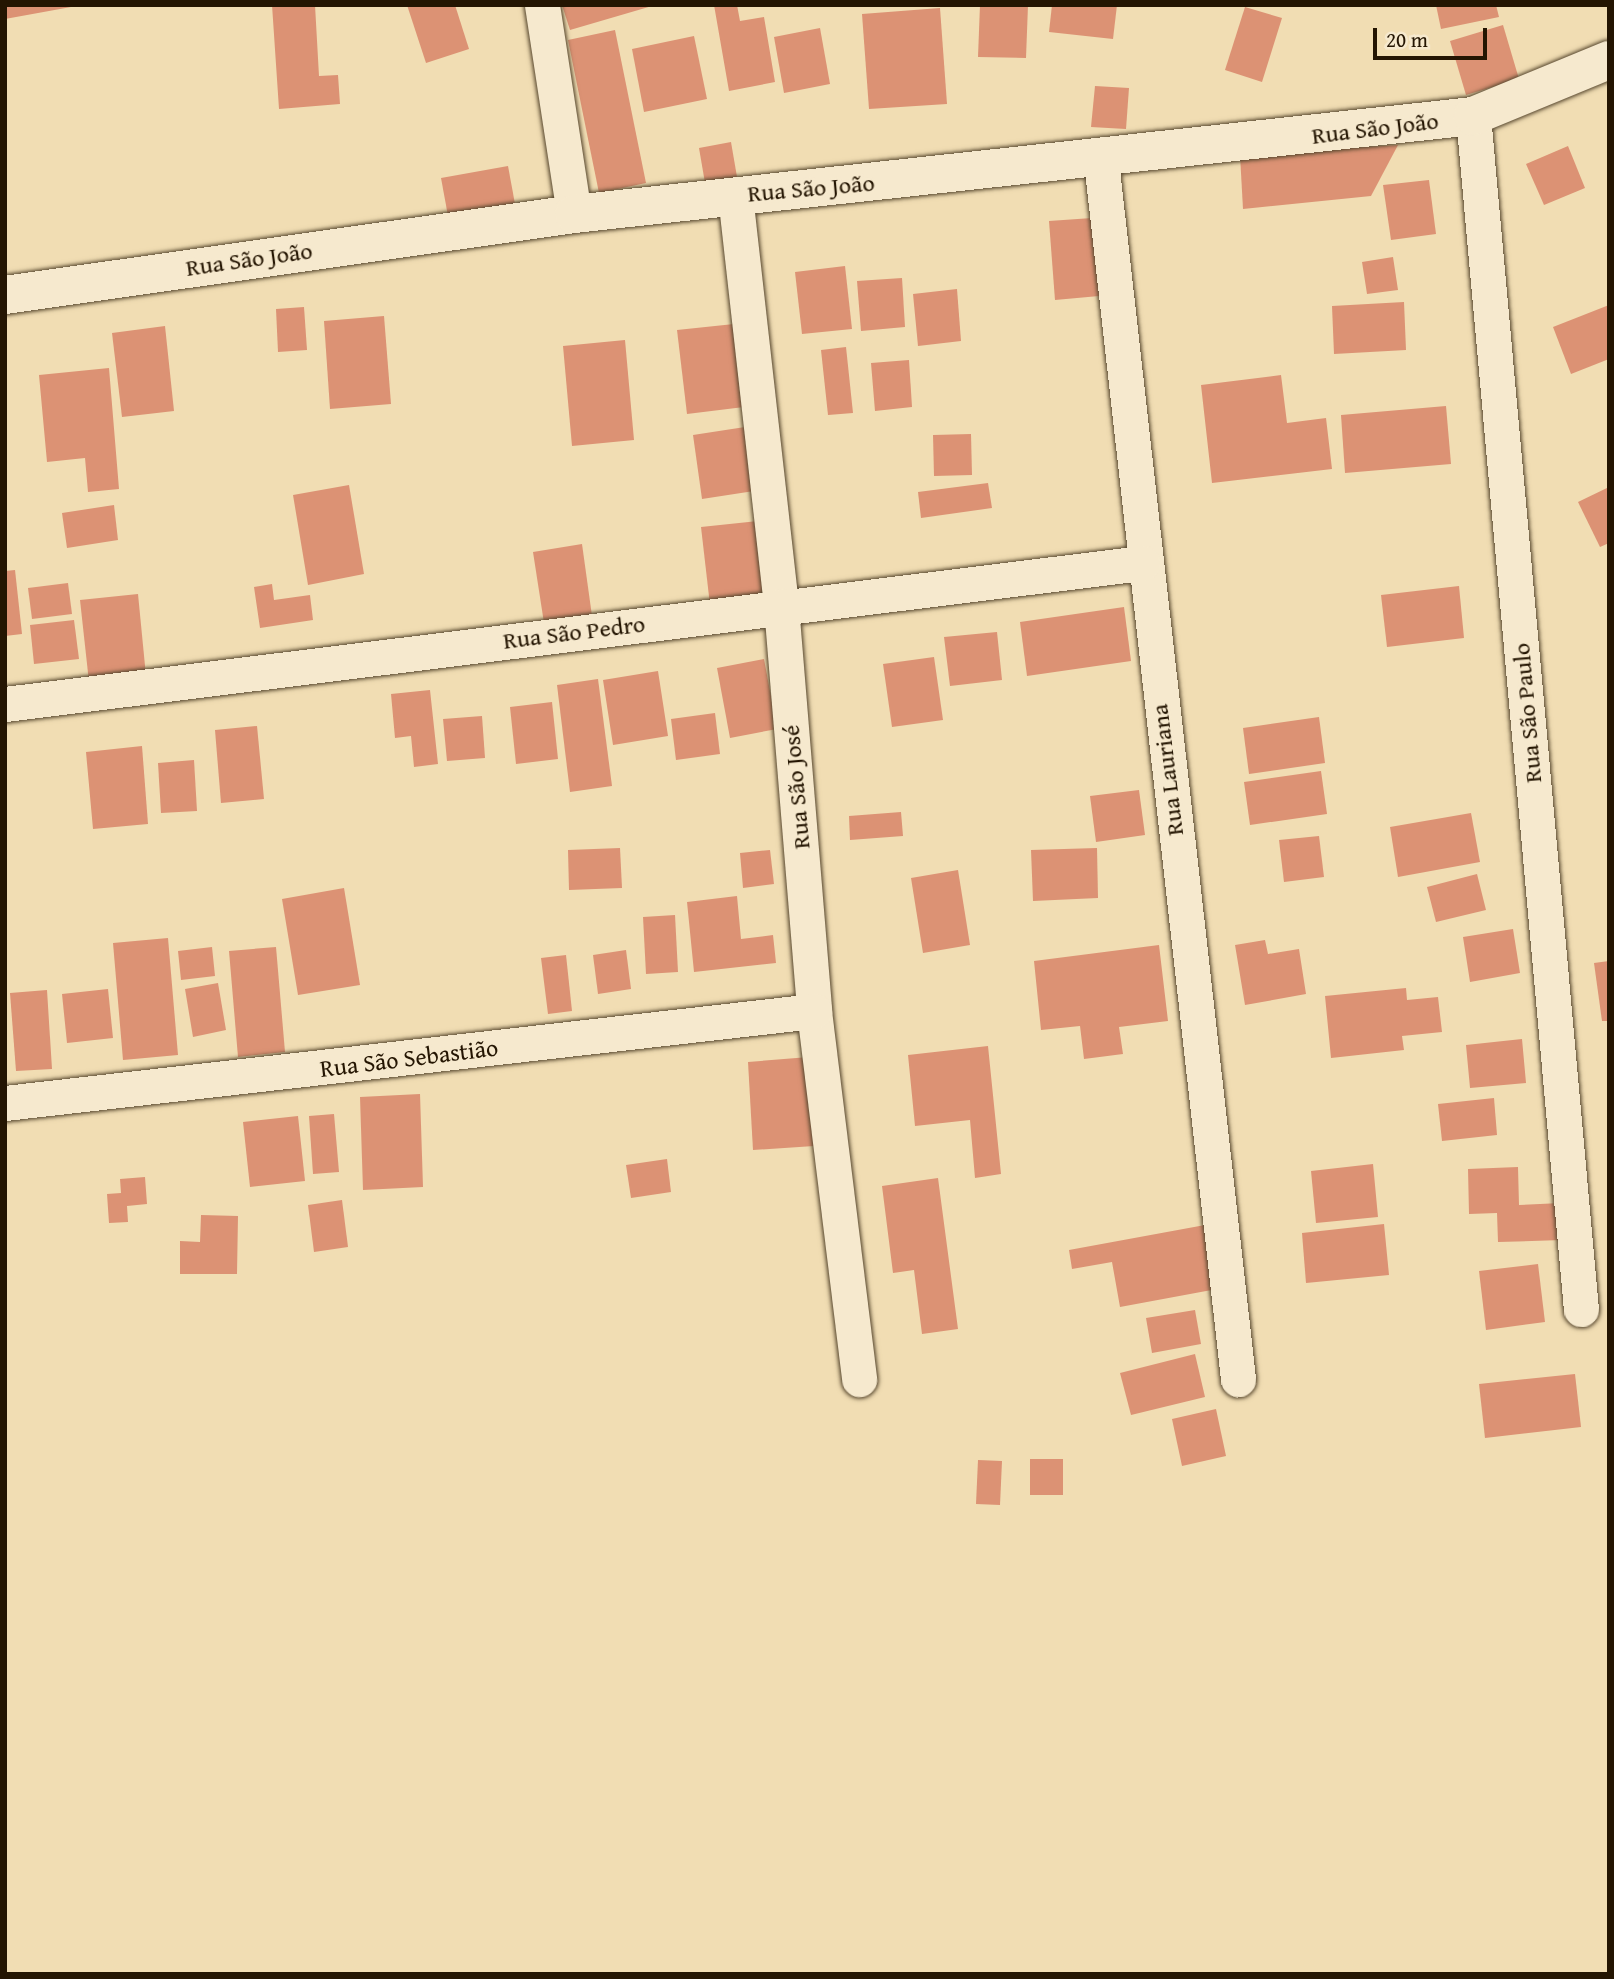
<!DOCTYPE html>
<meta charset="utf-8">
<style>
body{margin:0}
#map{position:relative;width:1614px;height:1979px;overflow:hidden;background:#f1ddb3;font-family:"Gentium Book Plus",serif}
div>[style]{position:absolute}
.building>*{inset:0;background:#dc9274}
.roads{filter:drop-shadow(0 0 2px #57472e) drop-shadow(0 0 2px #57472e)}
.minor>*{height:35px;margin:-17.5px;padding:0 17.5px;transform-origin:17.5px;border-radius:17.5px;background:#f6e9ce}
.tertiary>*{height:38px;margin:-19px;padding:0 19px;transform-origin:19px;border-radius:19px;background:#f6e9ce}
span{translate:-50% -50%;white-space:nowrap;text-align:center;line-height:1.15;-webkit-text-stroke:5px #f6e9ce;paint-order:stroke}
.street-label{font-size:24px;color:#241502}
.frame{position:absolute;inset:0;border:7px solid #241502;pointer-events:none}
.scale{position:absolute;left:1373px;top:28px;width:114px;height:32px;box-sizing:border-box;border:4px solid #241502;border-top:0;padding-left:9px;font-size:21px;line-height:24px;white-space:nowrap;color:#241502;-webkit-text-stroke:5px #f6e9ce;paint-order:stroke}
</style>
<div id="map">
<div class="building">
<div style="clip-path:polygon(5px 5px,71px 5px,71px 7px,5px 19px)"></div>
<div style="clip-path:polygon(272px 5px,315px 5px,319px 76px,338px 75px,340px 104px,279px 109px)"></div>
<div style="clip-path:polygon(407px 5px,455px 5px,469px 49px,426px 63px)"></div>
<div style="clip-path:polygon(562px 5px,652px 5px,652px 6px,570px 30px)"></div>
<div style="clip-path:polygon(714px 5px,737px 5px,740px 21px,764px 17px,775px 82px,729px 91px)"></div>
<div style="clip-path:polygon(980px 5px,1028px 5px,1026px 58px,978px 57px)"></div>
<div style="clip-path:polygon(1052px 5px,1117px 5px,1113px 39px,1049px 32px)"></div>
<div style="clip-path:polygon(1436px 5px,1496px 5px,1499px 17px,1441px 29px)"></div>
<div style="clip-path:polygon(1245px 7px,1282px 18px,1262px 82px,1225px 70px)"></div>
<div style="clip-path:polygon(940px 8px,947px 104px,869px 109px,862px 14px)"></div>
<div style="clip-path:polygon(1503px 25px,1519px 79px,1466px 95px,1450px 41px)"></div>
<div style="clip-path:polygon(820px 28px,830px 84px,784px 93px,774px 37px)"></div>
<div style="clip-path:polygon(615px 30px,646px 183px,599px 193px,568px 40px)"></div>
<div style="clip-path:polygon(694px 36px,707px 99px,644px 112px,632px 49px)"></div>
<div style="clip-path:polygon(1095px 86px,1129px 88px,1126px 129px,1091px 127px)"></div>
<div style="clip-path:polygon(731px 142px,737px 177px,705px 183px,699px 148px)"></div>
<div style="clip-path:polygon(1398px 145px,1371px 196px,1243px 209px,1240px 155px)"></div>
<div style="clip-path:polygon(1568px 146px,1585px 188px,1544px 205px,1526px 164px)"></div>
<div style="clip-path:polygon(508px 166px,515px 204px,448px 216px,441px 178px)"></div>
<div style="clip-path:polygon(1429px 180px,1436px 234px,1391px 240px,1383px 185px)"></div>
<div style="clip-path:polygon(1092px 218px,1099px 296px,1055px 300px,1049px 221px)"></div>
<div style="clip-path:polygon(1393px 257px,1398px 290px,1367px 294px,1362px 262px)"></div>
<div style="clip-path:polygon(845px 266px,852px 329px,802px 334px,795px 272px)"></div>
<div style="clip-path:polygon(902px 278px,905px 327px,861px 331px,857px 281px)"></div>
<div style="clip-path:polygon(957px 289px,961px 341px,918px 346px,913px 294px)"></div>
<div style="clip-path:polygon(1404px 302px,1406px 350px,1334px 354px,1332px 306px)"></div>
<div style="clip-path:polygon(1609px 305px,1609px 359px,1571px 374px,1553px 327px)"></div>
<div style="clip-path:polygon(304px 307px,307px 350px,278px 352px,276px 309px)"></div>
<div style="clip-path:polygon(384px 316px,391px 404px,330px 409px,324px 321px)"></div>
<div style="clip-path:polygon(734px 324px,744px 407px,687px 414px,677px 330px)"></div>
<div style="clip-path:polygon(165px 326px,174px 411px,122px 417px,112px 333px)"></div>
<div style="clip-path:polygon(625px 340px,634px 440px,572px 446px,563px 346px)"></div>
<div style="clip-path:polygon(846px 347px,853px 413px,828px 415px,821px 350px)"></div>
<div style="clip-path:polygon(909px 360px,912px 407px,875px 411px,871px 363px)"></div>
<div style="clip-path:polygon(109px 368px,119px 489px,88px 492px,85px 458px,47px 462px,39px 375px)"></div>
<div style="clip-path:polygon(1281px 375px,1287px 423px,1326px 418px,1332px 469px,1212px 483px,1201px 385px)"></div>
<div style="clip-path:polygon(1446px 406px,1451px 464px,1345px 473px,1341px 415px)"></div>
<div style="clip-path:polygon(745px 427px,754px 491px,702px 499px,693px 435px)"></div>
<div style="clip-path:polygon(971px 434px,972px 475px,934px 476px,933px 435px)"></div>
<div style="clip-path:polygon(988px 483px,992px 508px,921px 518px,918px 492px)"></div>
<div style="clip-path:polygon(349px 485px,364px 574px,308px 585px,293px 495px)"></div>
<div style="clip-path:polygon(1609px 487px,1609px 543px,1600px 547px,1578px 502px)"></div>
<div style="clip-path:polygon(114px 505px,118px 540px,67px 548px,62px 513px)"></div>
<div style="clip-path:polygon(758px 521px,767px 599px,710px 605px,701px 527px)"></div>
<div style="clip-path:polygon(582px 544px,592px 616px,544px 623px,533px 552px)"></div>
<div style="clip-path:polygon(15px 570px,22px 634px,5px 636px,5px 571px)"></div>
<div style="clip-path:polygon(68px 583px,72px 614px,32px 619px,28px 588px)"></div>
<div style="clip-path:polygon(272px 584px,274px 600px,310px 595px,313px 620px,260px 628px,254px 587px)"></div>
<div style="clip-path:polygon(1459px 586px,1464px 638px,1387px 647px,1381px 595px)"></div>
<div style="clip-path:polygon(138px 594px,146px 676px,89px 682px,80px 600px)"></div>
<div style="clip-path:polygon(1124px 607px,1131px 661px,1027px 676px,1020px 622px)"></div>
<div style="clip-path:polygon(74px 620px,79px 659px,34px 664px,30px 625px)"></div>
<div style="clip-path:polygon(997px 632px,1002px 680px,950px 686px,944px 637px)"></div>
<div style="clip-path:polygon(934px 657px,943px 720px,892px 727px,883px 664px)"></div>
<div style="clip-path:polygon(764px 659px,777px 729px,730px 738px,717px 668px)"></div>
<div style="clip-path:polygon(658px 671px,668px 736px,613px 745px,603px 680px)"></div>
<div style="clip-path:polygon(598px 679px,612px 786px,570px 792px,557px 685px)"></div>
<div style="clip-path:polygon(430px 690px,438px 764px,414px 767px,411px 736px,395px 738px,391px 694px)"></div>
<div style="clip-path:polygon(552px 702px,558px 759px,516px 764px,510px 707px)"></div>
<div style="clip-path:polygon(715px 713px,720px 754px,676px 760px,671px 719px)"></div>
<div style="clip-path:polygon(482px 716px,485px 758px,447px 761px,443px 719px)"></div>
<div style="clip-path:polygon(1319px 717px,1325px 763px,1249px 774px,1243px 728px)"></div>
<div style="clip-path:polygon(257px 726px,264px 799px,221px 803px,215px 730px)"></div>
<div style="clip-path:polygon(142px 746px,148px 824px,93px 829px,86px 752px)"></div>
<div style="clip-path:polygon(194px 760px,197px 811px,161px 813px,158px 763px)"></div>
<div style="clip-path:polygon(1321px 771px,1327px 814px,1250px 825px,1244px 782px)"></div>
<div style="clip-path:polygon(1139px 790px,1145px 835px,1096px 842px,1090px 796px)"></div>
<div style="clip-path:polygon(901px 812px,903px 836px,850px 840px,849px 816px)"></div>
<div style="clip-path:polygon(1471px 813px,1480px 862px,1398px 877px,1390px 827px)"></div>
<div style="clip-path:polygon(1319px 836px,1324px 877px,1284px 882px,1279px 840px)"></div>
<div style="clip-path:polygon(620px 848px,622px 888px,569px 890px,568px 850px)"></div>
<div style="clip-path:polygon(1097px 848px,1098px 898px,1033px 901px,1031px 850px)"></div>
<div style="clip-path:polygon(770px 850px,774px 884px,743px 888px,740px 853px)"></div>
<div style="clip-path:polygon(958px 870px,970px 945px,923px 953px,911px 878px)"></div>
<div style="clip-path:polygon(1477px 874px,1486px 910px,1436px 922px,1427px 887px)"></div>
<div style="clip-path:polygon(344px 888px,360px 985px,298px 995px,282px 899px)"></div>
<div style="clip-path:polygon(737px 896px,741px 939px,773px 935px,776px 963px,694px 972px,687px 902px)"></div>
<div style="clip-path:polygon(675px 915px,678px 972px,646px 974px,643px 917px)"></div>
<div style="clip-path:polygon(1513px 929px,1520px 973px,1470px 982px,1463px 937px)"></div>
<div style="clip-path:polygon(168px 938px,178px 1055px,123px 1060px,113px 943px)"></div>
<div style="clip-path:polygon(1265px 940px,1268px 954px,1299px 949px,1306px 994px,1245px 1005px,1235px 945px)"></div>
<div style="clip-path:polygon(1159px 945px,1168px 1021px,1119px 1027px,1123px 1054px,1084px 1059px,1080px 1026px,1041px 1030px,1034px 961px)"></div>
<div style="clip-path:polygon(212px 947px,215px 976px,181px 980px,178px 951px)"></div>
<div style="clip-path:polygon(276px 947px,285px 1052px,238px 1057px,229px 951px)"></div>
<div style="clip-path:polygon(626px 950px,631px 989px,598px 994px,593px 955px)"></div>
<div style="clip-path:polygon(566px 955px,572px 1011px,548px 1014px,541px 958px)"></div>
<div style="clip-path:polygon(1609px 961px,1609px 1021px,1602px 1021px,1594px 963px)"></div>
<div style="clip-path:polygon(218px 983px,226px 1030px,193px 1037px,185px 989px)"></div>
<div style="clip-path:polygon(1406px 988px,1407px 1000px,1438px 997px,1442px 1032px,1402px 1036px,1404px 1050px,1331px 1058px,1325px 996px)"></div>
<div style="clip-path:polygon(108px 989px,113px 1038px,67px 1043px,62px 994px)"></div>
<div style="clip-path:polygon(47px 990px,52px 1069px,16px 1071px,10px 993px)"></div>
<div style="clip-path:polygon(1522px 1039px,1526px 1083px,1470px 1088px,1466px 1045px)"></div>
<div style="clip-path:polygon(988px 1046px,1001px 1174px,975px 1178px,970px 1120px,915px 1126px,908px 1055px)"></div>
<div style="clip-path:polygon(809px 1057px,814px 1146px,753px 1150px,748px 1062px)"></div>
<div style="clip-path:polygon(420px 1094px,423px 1187px,363px 1190px,360px 1097px)"></div>
<div style="clip-path:polygon(1494px 1098px,1497px 1135px,1442px 1141px,1438px 1104px)"></div>
<div style="clip-path:polygon(334px 1114px,339px 1172px,313px 1174px,309px 1116px)"></div>
<div style="clip-path:polygon(298px 1116px,305px 1181px,250px 1187px,243px 1122px)"></div>
<div style="clip-path:polygon(667px 1159px,671px 1192px,631px 1198px,626px 1165px)"></div>
<div style="clip-path:polygon(1373px 1164px,1378px 1217px,1316px 1223px,1311px 1171px)"></div>
<div style="clip-path:polygon(1518px 1167px,1519px 1205px,1561px 1203px,1562px 1240px,1498px 1242px,1497px 1213px,1469px 1214px,1468px 1169px)"></div>
<div style="clip-path:polygon(145px 1177px,147px 1204px,127px 1206px,128px 1222px,109px 1223px,107px 1194px,121px 1193px,120px 1179px)"></div>
<div style="clip-path:polygon(938px 1178px,958px 1329px,922px 1334px,914px 1270px,893px 1273px,882px 1186px)"></div>
<div style="clip-path:polygon(342px 1200px,348px 1247px,314px 1252px,308px 1205px)"></div>
<div style="clip-path:polygon(201px 1215px,238px 1216px,237px 1274px,180px 1274px,180px 1241px,200px 1242px)"></div>
<div style="clip-path:polygon(1384px 1224px,1389px 1275px,1306px 1283px,1302px 1233px)"></div>
<div style="clip-path:polygon(1205px 1225px,1217px 1289px,1120px 1307px,1112px 1262px,1072px 1269px,1069px 1250px)"></div>
<div style="clip-path:polygon(1538px 1264px,1545px 1322px,1486px 1330px,1479px 1271px)"></div>
<div style="clip-path:polygon(1195px 1310px,1201px 1344px,1152px 1353px,1146px 1318px)"></div>
<div style="clip-path:polygon(1195px 1354px,1205px 1397px,1131px 1415px,1120px 1373px)"></div>
<div style="clip-path:polygon(1575px 1374px,1581px 1427px,1485px 1438px,1479px 1384px)"></div>
<div style="clip-path:polygon(1216px 1409px,1226px 1456px,1182px 1466px,1172px 1419px)"></div>
<div style="clip-path:polygon(1030px 1459px,1063px 1459px,1063px 1495px,1030px 1495px)"></div>
<div style="clip-path:polygon(978px 1460px,1002px 1461px,1000px 1505px,976px 1504px)"></div>
</div>
<div class="roads">
<div class="minor">
<div style="left:542px;top:5px;width:211px;rotate:81.3deg"></div>
<div style="left:1473px;top:116px;width:1198px;rotate:84.83deg"></div>
<div style="left:1101px;top:161px;width:1226px;rotate:83.58deg"></div>
<div style="left:735px;top:195px;width:414px;rotate:83.6deg"></div>
<div style="left:781px;top:606px;width:406px;rotate:85.3deg"></div>
<div style="left:814px;top:1011px;width:371px;rotate:83deg"></div>
<div style="left:5px;top:704px;width:1146px;rotate:-7.07deg"></div>
<div style="left:5px;top:1103px;width:814px;rotate:-6.49deg"></div>
</div>
<div class="tertiary">
<div style="left:5px;top:295px;width:575px;rotate:-8.1deg"></div>
<div style="left:574px;top:214px;width:904px;rotate:-6.22deg"></div>
<div style="left:1473px;top:116px;width:147px;rotate:-22.4deg"></div>
</div>
</div>
<div class="street-label">
<span style="left:1375px;top:128px;rotate:-7deg">Rua São João</span>
<span style="left:811px;top:188px;rotate:-5deg">Rua São João</span>
<span style="left:249px;top:259px;rotate:-8deg">Rua São João</span>
<span style="left:574px;top:632px;rotate:-7deg">Rua São Pedro</span>
<span style="left:1527px;top:713px;rotate:-95deg">Rua São Paulo</span>
<span style="left:1167px;top:770px;rotate:-97deg">Rua Lauriana</span>
<span style="left:796px;top:787px;rotate:-95deg">Rua São José</span>
<span style="left:409px;top:1058px;rotate:-7deg">Rua São Sebastião</span>
</div>
<div class="frame"></div>
<div class="scale">20 m</div>
</div>
